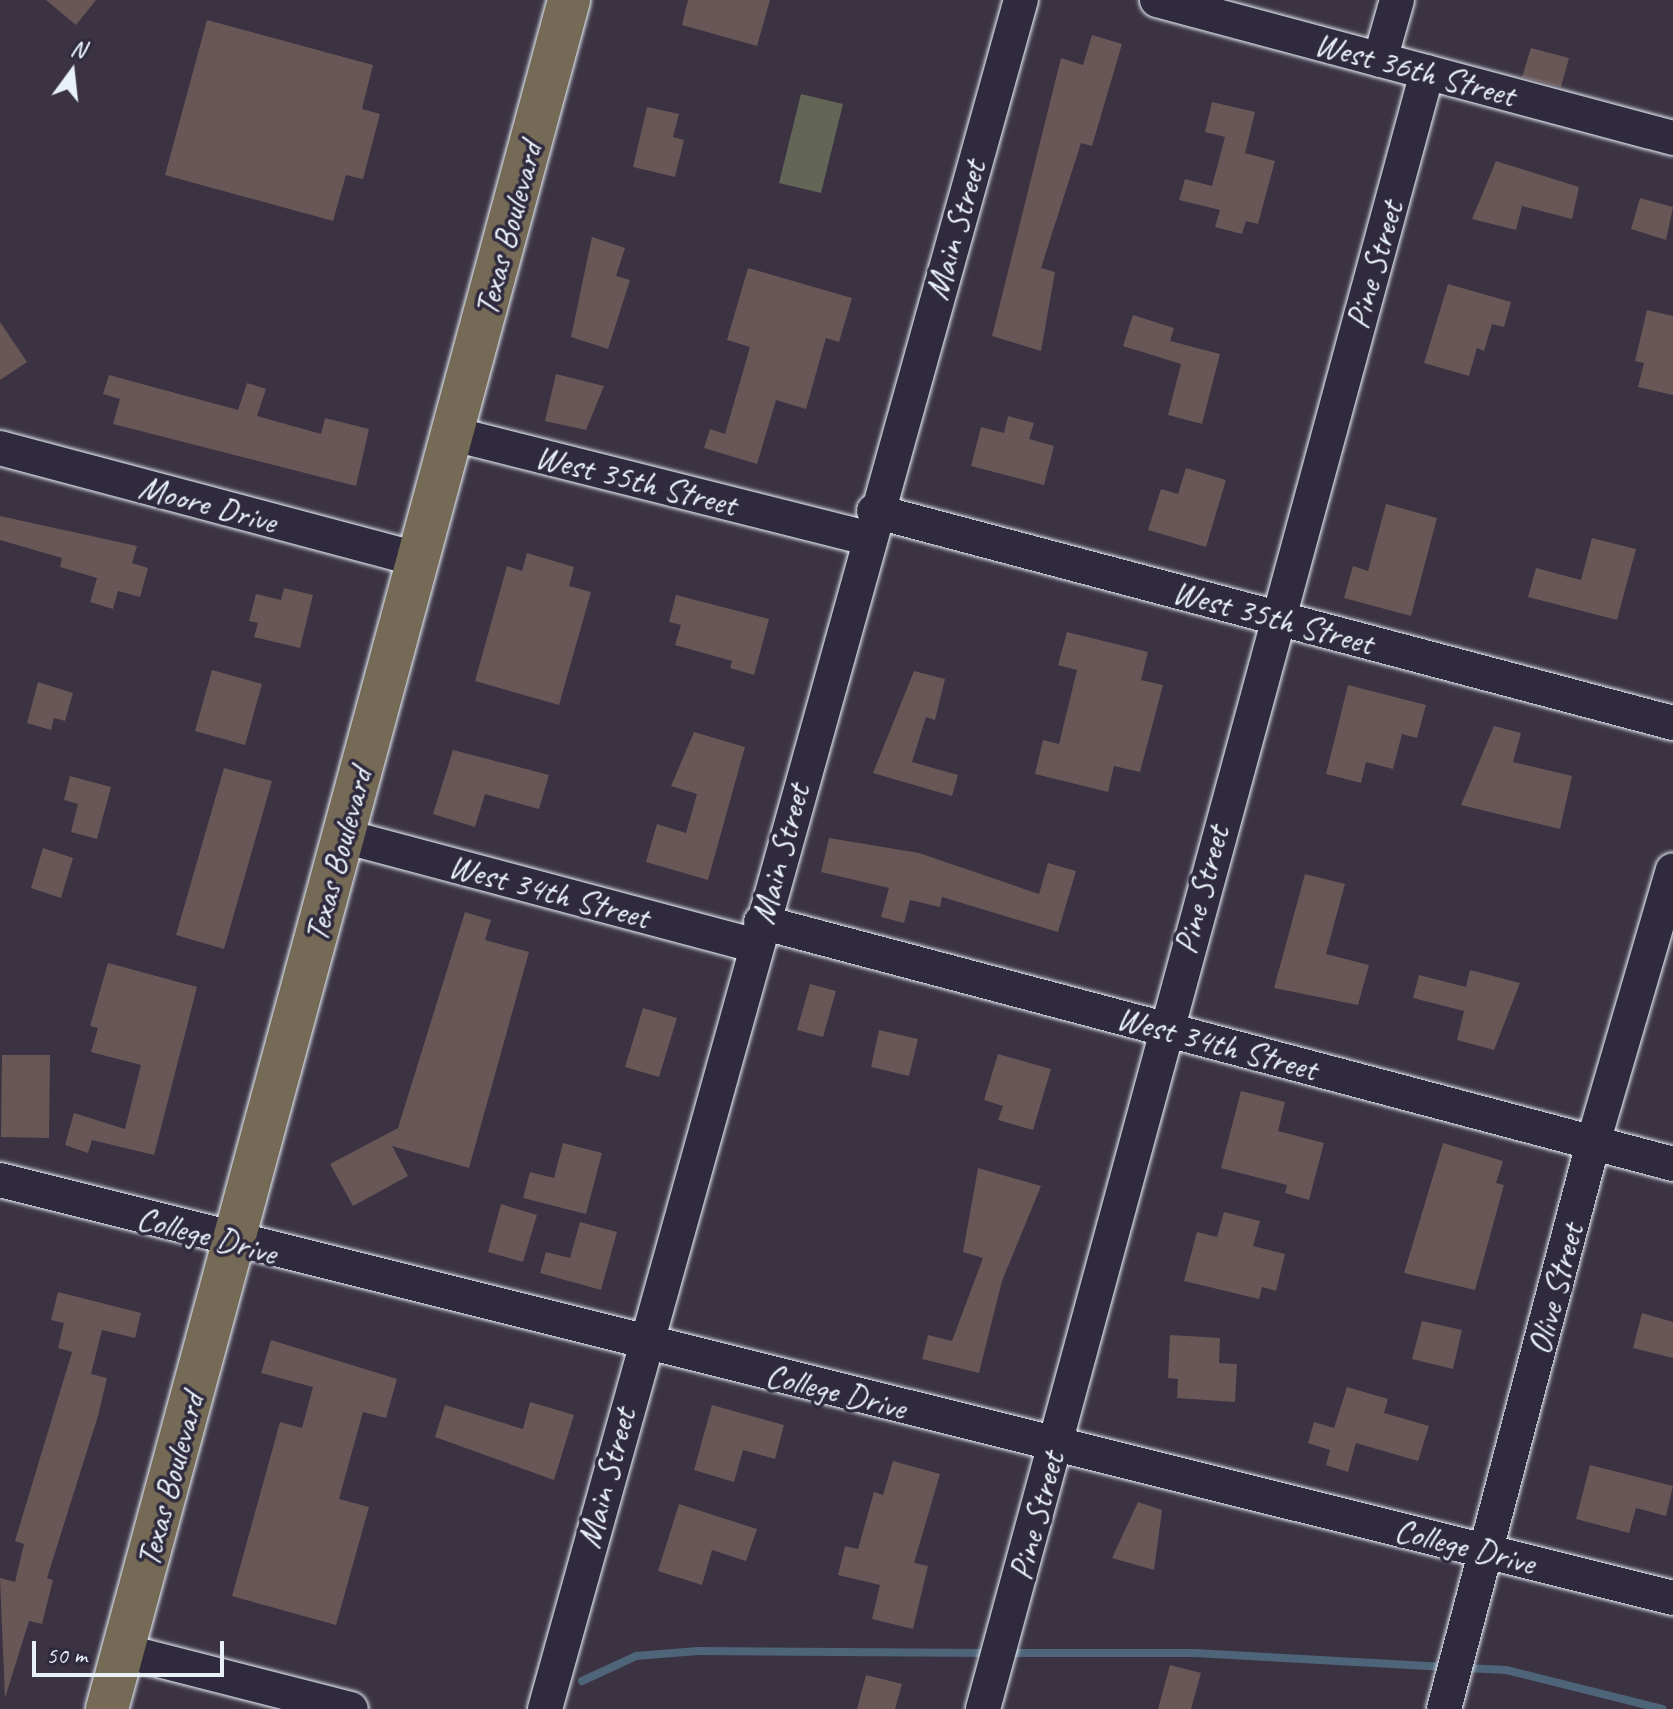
<!DOCTYPE html>
<style>
body{margin:0}
#map{position:relative;width:1673px;height:1709px;overflow:hidden;background:#3b3342;font-family:Caveat,sans-serif}
div>[style]{position:absolute}
.green>*{inset:0;background:#636557}
.stream>*{height:8px;margin:-4px;padding:0 4px;transform-origin:4px;border-radius:4px;background:#4e6579}
.building>*{inset:0;background:#695657}
.roads{filter:drop-shadow(0 0 2px #e8f1f8) drop-shadow(0 0 2px #e8f1f8)}
.minor>*{height:34px;margin:-17px;padding:0 17px;transform-origin:17px;border-radius:17px;background:#2f2a3d}
.major>*{height:42px;margin:-21px;padding:0 21px;transform-origin:21px;border-radius:21px;background:#756a55}
span{translate:-50% -50%;white-space:nowrap;text-align:center;line-height:1.15;-webkit-text-stroke:7px #2f2a3d;paint-order:stroke}
.street-label{font-size:34px;color:#e8f1f8}
.north{position:absolute;left:32px;top:32px;width:80px;height:80px;-webkit-text-stroke:6px #2f2a3d;paint-order:stroke;rotate:15deg;font-size:22px;font-weight:700;line-height:32px;text-align:center;color:#e8f1f8}
.north::after{content:'';display:block;margin:auto;width:28px;height:36px;background:#e8f1f8;clip-path:polygon(50% 0,100% 100%,50% 72%,0 100%)}
.scale{position:absolute;left:32px;top:1641px;width:192px;height:36px;box-sizing:border-box;border:4px solid #e8f1f8;border-top:0;padding-left:10px;font-size:24px;line-height:28px;white-space:nowrap;color:#e8f1f8;-webkit-text-stroke:6px #2f2a3d;paint-order:stroke}
</style>
<div id="map">
<div class="green">
<div style="clip-path:polygon(801px 94px,843px 104px,821px 193px,779px 183px)"></div>
</div>
<div class="stream">
<div style="left:1008px;top:1653px;width:187px"></div>
<div style="left:1195px;top:1653px;width:251px;rotate:3.2deg"></div>
<div style="left:1464px;top:1668px;width:42px;rotate:2.7deg"></div>
<div style="left:1506px;top:1670px;width:161px;rotate:14deg"></div>
<div style="left:582px;top:1681px;width:60px;rotate:-24.8deg"></div>
<div style="left:636px;top:1656px;width:62px;rotate:-4.6deg"></div>
<div style="left:698px;top:1651px;width:292px;rotate:0.4deg"></div>
</div>
<div class="building">
<div style="clip-path:polygon(46px 0,96px 0,76px 25px)"></div>
<div style="clip-path:polygon(688px 0,770px 0,757px 46px,682px 25px)"></div>
<div style="clip-path:polygon(207px 20px,373px 65px,362px 109px,380px 114px,363px 179px,346px 175px,333px 221px,165px 175px)"></div>
<div style="clip-path:polygon(1092px 35px,1122px 44px,1092px 146px,1081px 143px,1041px 268px,1055px 272px,1041px 351px,992px 336px,1061px 58px,1083px 65px)"></div>
<div style="clip-path:polygon(1531px 48px,1569px 58px,1561px 87px,1522px 77px)"></div>
<div style="clip-path:polygon(1212px 102px,1255px 112px,1245px 153px,1275px 161px,1258px 224px,1246px 221px,1242px 234px,1215px 227px,1220px 210px,1179px 200px,1185px 179px,1212px 186px,1225px 137px,1205px 132px)"></div>
<div style="clip-path:polygon(647px 107px,679px 114px,673px 137px,684px 140px,675px 177px,633px 167px)"></div>
<div style="clip-path:polygon(1496px 161px,1579px 187px,1572px 219px,1522px 206px,1516px 230px,1472px 219px)"></div>
<div style="clip-path:polygon(1640px 198px,1673px 207px,1666px 240px,1631px 229px)"></div>
<div style="clip-path:polygon(592px 237px,625px 248px,616px 276px,630px 280px,608px 349px,571px 337px)"></div>
<div style="clip-path:polygon(748px 268px,852px 298px,839px 342px,826px 338px,806px 409px,776px 400px,757px 464px,704px 448px,710px 429px,725px 434px,750px 347px,727px 340px)"></div>
<div style="clip-path:polygon(1448px 284px,1511px 302px,1504px 327px,1492px 324px,1484px 351px,1477px 348px,1469px 376px,1424px 363px)"></div>
<div style="clip-path:polygon(1647px 310px,1673px 316px,1673px 395px,1638px 387px,1644px 363px,1635px 361px)"></div>
<div style="clip-path:polygon(1133px 315px,1174px 328px,1170px 341px,1220px 354px,1202px 424px,1168px 415px,1181px 364px,1123px 346px)"></div>
<div style="clip-path:polygon(0 322px,27px 362px,0 380px)"></div>
<div style="clip-path:polygon(556px 374px,604px 386px,586px 430px,545px 421px)"></div>
<div style="clip-path:polygon(109px 375px,238px 410px,247px 383px,266px 389px,257px 416px,321px 434px,325px 418px,369px 429px,356px 486px,113px 424px,120px 399px,103px 394px)"></div>
<div style="clip-path:polygon(1008px 416px,1034px 423px,1029px 439px,1054px 446px,1044px 485px,971px 466px,981px 427px,1004px 433px)"></div>
<div style="clip-path:polygon(1186px 468px,1226px 480px,1206px 547px,1148px 530px,1161px 489px,1178px 494px)"></div>
<div style="clip-path:polygon(1386px 504px,1437px 518px,1411px 616px,1344px 598px,1353px 566px,1368px 571px)"></div>
<div style="clip-path:polygon(0 516px,137px 546px,132px 563px,148px 568px,140px 597px,118px 591px,113px 609px,90px 602px,97px 578px,60px 567px,62px 558px,0 540px)"></div>
<div style="clip-path:polygon(1592px 538px,1636px 549px,1617px 620px,1528px 597px,1536px 568px,1581px 580px)"></div>
<div style="clip-path:polygon(527px 553px,574px 567px,569px 586px,591px 592px,559px 705px,475px 681px,507px 566px,522px 571px)"></div>
<div style="clip-path:polygon(284px 588px,313px 595px,300px 648px,254px 637px,258px 623px,249px 621px,256px 594px,281px 600px)"></div>
<div style="clip-path:polygon(676px 595px,769px 619px,754px 675px,730px 668px,732px 661px,675px 645px,681px 625px,669px 622px)"></div>
<div style="clip-path:polygon(1067px 632px,1148px 652px,1141px 680px,1163px 685px,1140px 772px,1114px 766px,1108px 792px,1035px 774px,1043px 740px,1059px 744px,1077px 670px,1058px 665px)"></div>
<div style="clip-path:polygon(212px 670px,262px 684px,245px 745px,195px 731px)"></div>
<div style="clip-path:polygon(914px 671px,945px 679px,935px 720px,926px 717px,912px 762px,958px 775px,952px 796px,873px 773px)"></div>
<div style="clip-path:polygon(38px 682px,73px 693px,65px 721px,54px 718px,51px 730px,27px 723px)"></div>
<div style="clip-path:polygon(1348px 685px,1426px 705px,1417px 738px,1402px 734px,1393px 769px,1366px 762px,1361px 783px,1326px 774px)"></div>
<div style="clip-path:polygon(1494px 726px,1521px 733px,1513px 762px,1572px 776px,1560px 829px,1461px 805px)"></div>
<div style="clip-path:polygon(694px 732px,745px 747px,708px 880px,646px 862px,657px 824px,686px 833px,697px 794px,671px 786px)"></div>
<div style="clip-path:polygon(453px 750px,549px 775px,539px 809px,485px 794px,475px 827px,433px 814px)"></div>
<div style="clip-path:polygon(224px 768px,272px 781px,224px 949px,176px 935px)"></div>
<div style="clip-path:polygon(70px 776px,111px 787px,97px 839px,71px 832px,78px 804px,64px 800px)"></div>
<div style="clip-path:polygon(829px 838px,919px 853px,1039px 894px,1048px 863px,1076px 871px,1058px 932px,942px 897px,940px 907px,910px 900px,904px 923px,881px 917px,889px 888px,821px 872px)"></div>
<div style="clip-path:polygon(43px 848px,73px 858px,61px 898px,31px 888px)"></div>
<div style="clip-path:polygon(1305px 874px,1345px 884px,1326px 954px,1369px 965px,1358px 1005px,1274px 988px)"></div>
<div style="clip-path:polygon(465px 912px,491px 920px,485px 940px,529px 952px,469px 1168px,392px 1146px,408px 1176px,353px 1206px,330px 1164px,398px 1128px)"></div>
<div style="clip-path:polygon(108px 963px,197px 987px,154px 1155px,92px 1140px,88px 1153px,65px 1145px,74px 1113px,125px 1129px,141px 1065px,91px 1052px,98px 1028px,90px 1026px)"></div>
<div style="clip-path:polygon(1470px 970px,1520px 983px,1494px 1050px,1457px 1040px,1464px 1011px,1413px 998px,1419px 975px,1466px 987px)"></div>
<div style="clip-path:polygon(810px 984px,836px 991px,823px 1037px,797px 1030px)"></div>
<div style="clip-path:polygon(643px 1008px,677px 1018px,659px 1077px,625px 1067px)"></div>
<div style="clip-path:polygon(879px 1030px,918px 1039px,909px 1076px,871px 1067px)"></div>
<div style="clip-path:polygon(998px 1054px,1051px 1069px,1033px 1130px,998px 1120px,1003px 1106px,984px 1100px)"></div>
<div style="clip-path:polygon(2px 1055px,50px 1055px,49px 1138px,1px 1137px)"></div>
<div style="clip-path:polygon(1241px 1091px,1285px 1102px,1278px 1131px,1324px 1143px,1309px 1200px,1285px 1193px,1287px 1185px,1221px 1168px)"></div>
<div style="clip-path:polygon(563px 1143px,602px 1153px,586px 1214px,523px 1198px,530px 1172px,554px 1178px)"></div>
<div style="clip-path:polygon(1443px 1143px,1503px 1161px,1496px 1183px,1504px 1185px,1475px 1290px,1404px 1273px)"></div>
<div style="clip-path:polygon(978px 1168px,1041px 1186px,1002px 1281px,979px 1373px,922px 1359px,928px 1335px,952px 1341px,983px 1258px,963px 1252px)"></div>
<div style="clip-path:polygon(501px 1204px,537px 1215px,523px 1262px,488px 1252px)"></div>
<div style="clip-path:polygon(1224px 1212px,1260px 1221px,1253px 1246px,1285px 1254px,1276px 1291px,1262px 1287px,1259px 1299px,1184px 1281px,1197px 1232px,1217px 1237px)"></div>
<div style="clip-path:polygon(580px 1222px,617px 1232px,601px 1290px,540px 1273px,546px 1252px,570px 1258px)"></div>
<div style="clip-path:polygon(58px 1292px,141px 1313px,135px 1338px,102px 1330px,91px 1374px,107px 1378px,98px 1416px,47px 1578px,53px 1580px,42px 1624px,29px 1621px,5px 1698px,0 1578px,15px 1582px,24px 1544px,15px 1541px,72px 1352px,58px 1348px,64px 1323px,51px 1320px)"></div>
<div style="clip-path:polygon(1642px 1313px,1673px 1322px,1673px 1358px,1633px 1348px)"></div>
<div style="clip-path:polygon(1422px 1321px,1462px 1330px,1453px 1369px,1412px 1359px)"></div>
<div style="clip-path:polygon(1170px 1335px,1220px 1338px,1219px 1363px,1237px 1364px,1235px 1402px,1177px 1398px,1178px 1379px,1168px 1378px)"></div>
<div style="clip-path:polygon(271px 1340px,397px 1379px,386px 1418px,363px 1412px,339px 1499px,369px 1507px,336px 1625px,232px 1596px,280px 1422px,302px 1428px,313px 1387px,261px 1373px)"></div>
<div style="clip-path:polygon(1347px 1387px,1388px 1399px,1384px 1413px,1429px 1426px,1418px 1461px,1356px 1443px,1348px 1472px,1326px 1465px,1330px 1450px,1308px 1443px,1314px 1422px,1334px 1428px)"></div>
<div style="clip-path:polygon(530px 1402px,574px 1415px,554px 1480px,435px 1437px,445px 1405px,523px 1429px)"></div>
<div style="clip-path:polygon(712px 1405px,784px 1425px,775px 1459px,743px 1450px,734px 1482px,694px 1470px)"></div>
<div style="clip-path:polygon(893px 1461px,940px 1474px,914px 1563px,928px 1566px,913px 1629px,872px 1619px,880px 1585px,838px 1575px,845px 1546px,858px 1549px,874px 1492px,883px 1495px)"></div>
<div style="clip-path:polygon(1590px 1465px,1673px 1486px,1666px 1516px,1636px 1508px,1629px 1533px,1576px 1519px)"></div>
<div style="clip-path:polygon(1138px 1502px,1162px 1510px,1154px 1570px,1112px 1558px)"></div>
<div style="clip-path:polygon(679px 1504px,757px 1529px,746px 1561px,712px 1550px,702px 1585px,658px 1571px)"></div>
<div style="clip-path:polygon(1170px 1665px,1201px 1673px,1191px 1709px,1158px 1709px)"></div>
<div style="clip-path:polygon(866px 1675px,902px 1684px,895px 1709px,857px 1709px)"></div>
</div>
<div class="roads">
<div class="minor">
<div style="left:1157px;top:0;width:534px;rotate:14.97deg"></div>
<div style="left:1380px;top:60px;width:62px;rotate:-74.2deg"></div>
<div style="left:453px;top:434px;width:426px;rotate:14.1deg"></div>
<div style="left:0;top:448px;width:432px;rotate:14.9deg"></div>
<div style="left:874px;top:511px;width:827px;rotate:14.86deg"></div>
<div style="left:343px;top:836px;width:426px;rotate:14.9deg"></div>
<div style="left:761px;top:922px;width:944px;rotate:14.86deg"></div>
<div style="left:0;top:1180px;width:1724px;rotate:14.03deg"></div>
<div style="left:123px;top:1651px;width:235px;rotate:14.3deg"></div>
<div style="left:545px;top:1709px;width:1774px;rotate:-74.44deg"></div>
<div style="left:983px;top:1709px;width:1696px;rotate:-74.82deg"></div>
<div style="left:1444px;top:1709px;width:585px;rotate:-75.25deg"></div>
<div style="left:1593px;top:1143px;width:284px;rotate:-73.7deg"></div>
</div>
<div class="major">
<div style="left:107px;top:1709px;width:1770px;rotate:-74.87deg"></div>
</div>
</div>
<div class="street-label">
<span style="left:1415px;top:69px;rotate:15deg">West 36th Street</span>
<span style="left:508px;top:229px;rotate:-75deg">Texas Boulevard</span>
<span style="left:955px;top:230px;rotate:-74deg">Main Street</span>
<span style="left:1374px;top:265px;rotate:-74deg">Pine Street</span>
<span style="left:636px;top:480px;rotate:14deg">West 35th Street</span>
<span style="left:208px;top:504px;rotate:15deg">Moore Drive</span>
<span style="left:1273px;top:617px;rotate:15deg">West 35th Street</span>
<span style="left:780px;top:854px;rotate:-75deg">Main Street</span>
<span style="left:338px;top:855px;rotate:-75deg">Texas Boulevard</span>
<span style="left:1201px;top:890px;rotate:-75deg">Pine Street</span>
<span style="left:549px;top:891px;rotate:15deg">West 34th Street</span>
<span style="left:1217px;top:1043px;rotate:15deg">West 34th Street</span>
<span style="left:207px;top:1235px;rotate:15deg">College Drive</span>
<span style="left:1555px;top:1289px;rotate:-75deg">Olive Street</span>
<span style="left:836px;top:1391px;rotate:14deg">College Drive</span>
<span style="left:606px;top:1478px;rotate:-75deg">Main Street</span>
<span style="left:170px;top:1480px;rotate:-75deg">Texas Boulevard</span>
<span style="left:1036px;top:1516px;rotate:-75deg">Pine Street</span>
<span style="left:1465px;top:1546px;rotate:14deg">College Drive</span>
</div>
<div class="north">N</div>
<div class="scale">50 m</div>
</div>
